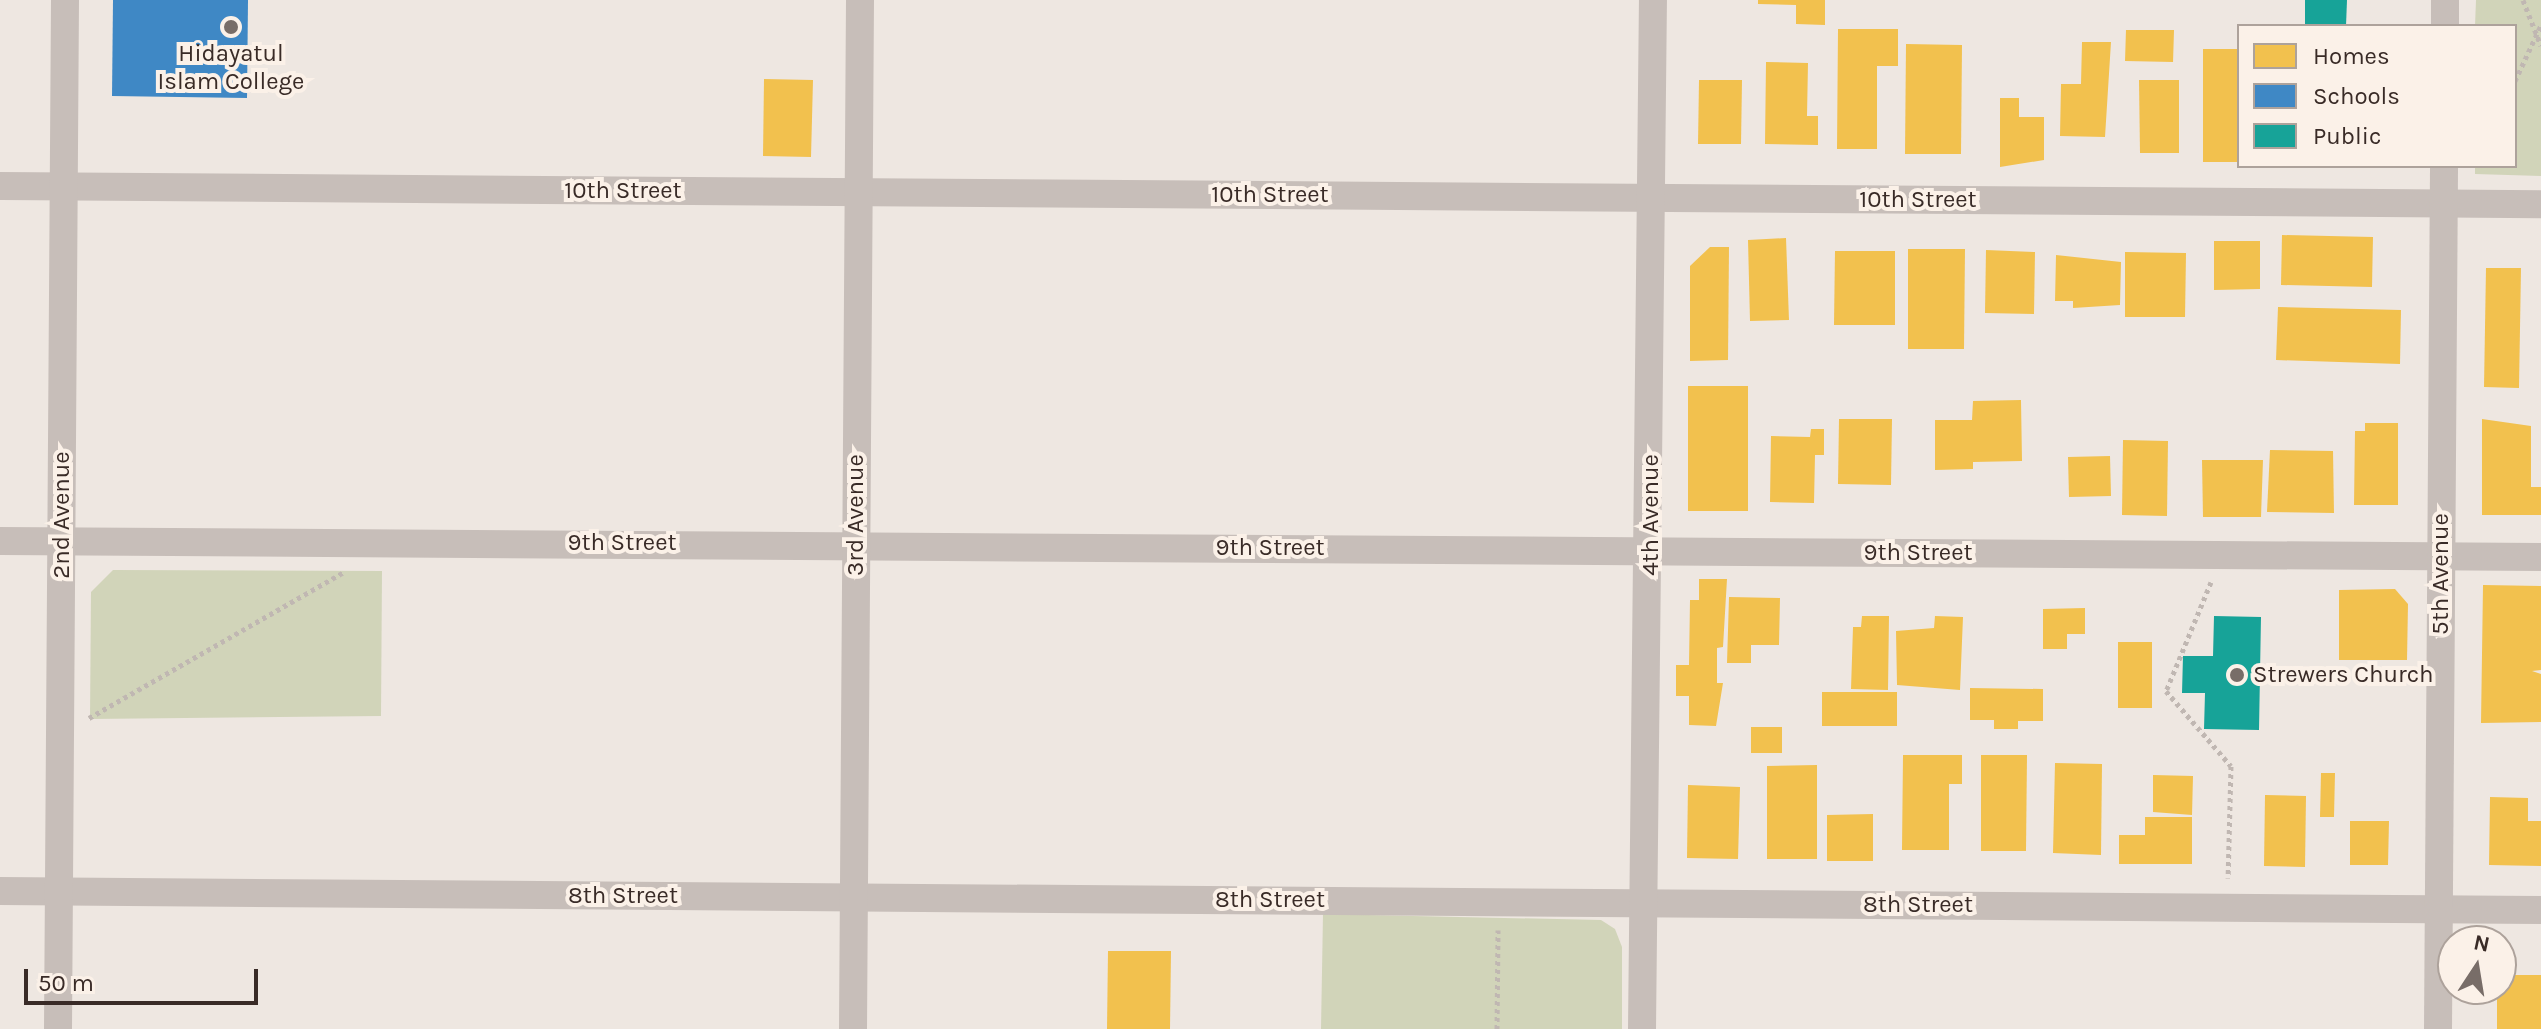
<!DOCTYPE html>
<style>
body{margin:0}
#map{position:relative;width:2541px;height:1029px;overflow:hidden;background:#eee7e1;font-family:Karla,sans-serif}
div>[style]{position:absolute}
.green>*{inset:0;background:#d1d4b9}
.homes>*{inset:0;background:#f2c14e}
.schools>*{inset:0;background:#3f88c5}
.public>*{inset:0;background:#17a398}
.path>*{height:5px;margin-top:-2.5px;transform-origin:0;background:repeating-linear-gradient(90deg,#c0b7b2 0 4px,transparent 0 8px)}
.minor>*{height:28px;margin:-14px;padding:0 14px;transform-origin:14px;border-radius:14px;background:#c7beb9}
.dots>*{width:22px;height:22px;translate:-50% -50%;box-sizing:border-box;border:4px solid #fbf1e8;border-radius:50%}
span{translate:-50% -50%;white-space:nowrap;text-align:center;line-height:1.15;-webkit-text-stroke:8px #fbf1e8;paint-order:stroke}
.poi-label{font-size:24px;color:#392b27}
.left{translate:0 -50%;text-align:left}
.street-label{font-size:24px;color:#392b27}
.legend{position:absolute;left:2237px;top:24px;width:280px;height:144px;box-sizing:border-box;background:#fbf1e8;border:2px solid #ada29b;margin:0;padding:10px 14px;list-style:none;font-size:24px;color:#392b27}
.legend li{display:flex;align-items:center;gap:16px;height:40px}
.legend b{width:40px;border:2px solid #ada29b}
.north{position:absolute;left:2437px;top:925px;width:80px;height:80px;box-sizing:border-box;background:#fbf1e8;border:2px solid #ada29b;border-radius:50%;rotate:12deg;font-size:22px;font-weight:700;line-height:32px;text-align:center;color:#392b27}
.north::after{content:'';display:block;margin:auto;width:28px;height:36px;background:#786d68;clip-path:polygon(50% 0,100% 100%,50% 72%,0 100%)}
.scale{position:absolute;left:24px;top:969px;width:234px;height:36px;box-sizing:border-box;border:4px solid #392b27;border-top:0;padding-left:10px;font-size:24px;line-height:28px;white-space:nowrap;color:#392b27;-webkit-text-stroke:6px #fbf1e8;paint-order:stroke}
</style>
<div id="map">
<div class="green">
<div style="clip-path:polygon(2476px 0,2541px 0,2541px 176px,2475px 174px,2475px 166px,2515px 166px,2515px 26px,2475px 26px)"></div>
<div style="clip-path:polygon(113px 570px,382px 571px,381px 716px,90px 719px,91px 592px)"></div>
<div style="clip-path:polygon(1323px 914px,1601px 920px,1615px 929px,1622px 947px,1622px 1029px,1321px 1029px)"></div>
</div>
<div class="homes">
<div style="clip-path:polygon(1758px 0,1825px 0,1825px 25px,1796px 24px,1796px 5px,1758px 4px)"></div>
<div style="clip-path:polygon(1838px 29px,1898px 29px,1898px 66px,1877px 66px,1877px 149px,1837px 149px)"></div>
<div style="clip-path:polygon(2126px 30px,2174px 30px,2173px 62px,2125px 61px)"></div>
<div style="clip-path:polygon(2082px 42px,2111px 42px,2105px 137px,2060px 136px,2061px 84px,2081px 84px)"></div>
<div style="clip-path:polygon(1906px 44px,1962px 45px,1961px 154px,1905px 154px)"></div>
<div style="clip-path:polygon(2203px 49px,2239px 49px,2239px 162px,2203px 162px)"></div>
<div style="clip-path:polygon(1766px 62px,1808px 63px,1807px 116px,1818px 116px,1818px 145px,1765px 144px)"></div>
<div style="clip-path:polygon(764px 79px,813px 80px,811px 157px,763px 156px)"></div>
<div style="clip-path:polygon(1699px 80px,1742px 80px,1741px 144px,1698px 144px)"></div>
<div style="clip-path:polygon(2139px 80px,2179px 80px,2179px 153px,2140px 153px)"></div>
<div style="clip-path:polygon(2000px 98px,2019px 98px,2019px 117px,2044px 117px,2044px 160px,2000px 167px)"></div>
<div style="clip-path:polygon(2282px 235px,2373px 237px,2372px 287px,2281px 285px)"></div>
<div style="clip-path:polygon(1786px 238px,1789px 320px,1750px 321px,1748px 240px)"></div>
<div style="clip-path:polygon(2214px 241px,2260px 241px,2260px 289px,2214px 290px)"></div>
<div style="clip-path:polygon(1710px 247px,1729px 247px,1728px 360px,1690px 361px,1690px 266px)"></div>
<div style="clip-path:polygon(1908px 249px,1965px 249px,1964px 349px,1908px 349px)"></div>
<div style="clip-path:polygon(1986px 250px,2035px 252px,2034px 314px,1985px 313px)"></div>
<div style="clip-path:polygon(1835px 251px,1895px 251px,1895px 325px,1834px 325px)"></div>
<div style="clip-path:polygon(2125px 252px,2186px 253px,2185px 317px,2125px 317px)"></div>
<div style="clip-path:polygon(2056px 255px,2121px 262px,2120px 305px,2073px 308px,2073px 301px,2055px 301px)"></div>
<div style="clip-path:polygon(2486px 268px,2521px 268px,2519px 388px,2484px 387px)"></div>
<div style="clip-path:polygon(2278px 307px,2401px 310px,2400px 364px,2276px 360px)"></div>
<div style="clip-path:polygon(1688px 386px,1748px 386px,1748px 511px,1688px 511px)"></div>
<div style="clip-path:polygon(2021px 400px,2022px 461px,1973px 462px,1973px 469px,1935px 470px,1935px 420px,1972px 420px,1973px 401px)"></div>
<div style="clip-path:polygon(1839px 419px,1892px 419px,1891px 485px,1838px 484px)"></div>
<div style="clip-path:polygon(2482px 419px,2531px 426px,2531px 487px,2541px 487px,2541px 515px,2482px 515px)"></div>
<div style="clip-path:polygon(2365px 423px,2398px 423px,2398px 505px,2354px 505px,2355px 431px,2365px 431px)"></div>
<div style="clip-path:polygon(1811px 429px,1824px 429px,1824px 455px,1815px 455px,1814px 503px,1770px 502px,1771px 436px,1810px 437px)"></div>
<div style="clip-path:polygon(2123px 440px,2168px 441px,2167px 516px,2122px 515px)"></div>
<div style="clip-path:polygon(2270px 450px,2333px 451px,2334px 513px,2267px 512px)"></div>
<div style="clip-path:polygon(2110px 456px,2111px 496px,2069px 497px,2068px 457px)"></div>
<div style="clip-path:polygon(2202px 460px,2263px 460px,2261px 517px,2203px 517px)"></div>
<div style="clip-path:polygon(1699px 579px,1727px 579px,1723px 647px,1717px 648px,1717px 683px,1723px 683px,1716px 726px,1689px 725px,1689px 696px,1676px 696px,1676px 665px,1689px 665px,1690px 600px,1699px 600px)"></div>
<div style="clip-path:polygon(2483px 585px,2541px 586px,2541px 670px,2532px 671px,2541px 674px,2541px 722px,2481px 723px)"></div>
<div style="clip-path:polygon(2395px 589px,2408px 604px,2407px 660px,2339px 660px,2339px 590px)"></div>
<div style="clip-path:polygon(1729px 597px,1780px 598px,1779px 645px,1751px 645px,1751px 663px,1727px 663px)"></div>
<div style="clip-path:polygon(2085px 608px,2085px 634px,2067px 634px,2067px 649px,2043px 649px,2043px 609px)"></div>
<div style="clip-path:polygon(1862px 616px,1889px 616px,1888px 690px,1851px 689px,1853px 627px,1861px 627px)"></div>
<div style="clip-path:polygon(1935px 616px,1963px 617px,1960px 690px,1897px 685px,1896px 631px,1934px 628px)"></div>
<div style="clip-path:polygon(2118px 642px,2152px 642px,2152px 708px,2118px 708px)"></div>
<div style="clip-path:polygon(1970px 688px,2043px 689px,2043px 721px,2018px 721px,2018px 729px,1994px 729px,1994px 720px,1970px 720px)"></div>
<div style="clip-path:polygon(1822px 692px,1897px 692px,1897px 726px,1822px 726px)"></div>
<div style="clip-path:polygon(1751px 727px,1782px 727px,1782px 753px,1751px 753px)"></div>
<div style="clip-path:polygon(1903px 755px,1962px 755px,1962px 784px,1949px 784px,1949px 850px,1902px 850px)"></div>
<div style="clip-path:polygon(1981px 755px,2027px 755px,2026px 851px,1981px 851px)"></div>
<div style="clip-path:polygon(2055px 763px,2102px 764px,2101px 855px,2053px 853px)"></div>
<div style="clip-path:polygon(1817px 765px,1817px 859px,1767px 859px,1767px 766px)"></div>
<div style="clip-path:polygon(2321px 773px,2335px 773px,2334px 817px,2320px 817px)"></div>
<div style="clip-path:polygon(2153px 775px,2193px 776px,2192px 815px,2153px 812px)"></div>
<div style="clip-path:polygon(1688px 785px,1740px 787px,1738px 859px,1687px 858px)"></div>
<div style="clip-path:polygon(2265px 795px,2306px 796px,2305px 867px,2264px 866px)"></div>
<div style="clip-path:polygon(2490px 797px,2528px 798px,2528px 821px,2541px 821px,2541px 866px,2489px 865px)"></div>
<div style="clip-path:polygon(1873px 814px,1873px 861px,1827px 861px,1827px 815px)"></div>
<div style="clip-path:polygon(2145px 817px,2192px 817px,2192px 864px,2119px 864px,2119px 835px,2145px 835px)"></div>
<div style="clip-path:polygon(2350px 821px,2389px 821px,2388px 865px,2350px 865px)"></div>
<div style="clip-path:polygon(1108px 951px,1171px 951px,1170px 1029px,1107px 1029px)"></div>
<div style="clip-path:polygon(2512px 975px,2541px 975px,2541px 1029px,2497px 1029px,2497px 989px,2501px 978px)"></div>
</div>
<div class="schools">
<div style="clip-path:polygon(113px 0,248px 0,247px 98px,112px 96px)"></div>
</div>
<div class="public">
<div style="clip-path:polygon(2305px 0,2347px 0,2346px 26px,2305px 26px)"></div>
<div style="clip-path:polygon(2214px 616px,2261px 617px,2259px 730px,2204px 729px,2205px 693px,2182px 693px,2183px 656px,2213px 656px)"></div>
</div>
<div class="path">
<div style="left:2523px;top:0;width:49px;rotate:68.6deg"></div>
<div style="left:2515px;top:81px;width:62px;rotate:-65.1deg"></div>
<div style="left:2211px;top:582px;width:118px;rotate:112.4deg"></div>
<div style="left:2166px;top:691px;width:99px;rotate:49.1deg"></div>
<div style="left:2231px;top:766px;width:112px;rotate:91.5deg"></div>
<div style="left:89px;top:718px;width:294px;rotate:-29.8deg"></div>
<div style="left:1497px;top:1029px;width:99px;rotate:-89.4deg"></div>
</div>
<div class="minor">
<div style="left:2445px;top:26px;width:26px;rotate:-90deg"></div>
<div style="left:0;top:186px;width:2541px;rotate:0.41deg"></div>
<div style="left:0;top:541px;width:2541px;rotate:0.36deg"></div>
<div style="left:0;top:891px;width:2541px;rotate:0.43deg"></div>
<div style="left:58px;top:1029px;width:1029px;rotate:-89.61deg"></div>
<div style="left:853px;top:1029px;width:1029px;rotate:-89.61deg"></div>
<div style="left:1642px;top:1029px;width:1029px;rotate:-89.39deg"></div>
<div style="left:2438px;top:1029px;width:863px;rotate:-89.6deg"></div>
</div>
<div class="dots">
<div style="left:231px;top:27px;background:#786d68"></div>
<div style="left:2237px;top:675px;background:#786d68"></div>
</div>
<div class="poi-label">
<span style="left:231px;top:68px">Hidayatul<br>Islam College</span>
<span class="left" style="left:2253px;top:675px">Strewers Church</span>
</div>
<div class="street-label">
<span style="left:623px;top:191px">10th Street</span>
<span style="left:1270px;top:195px">10th Street</span>
<span style="left:1918px;top:200px">10th Street</span>
<span style="left:62px;top:515px;rotate:-90deg">2nd Avenue</span>
<span style="left:856px;top:515px;rotate:-90deg">3rd Avenue</span>
<span style="left:1651px;top:515px;rotate:-90deg">4th Avenue</span>
<span style="left:622px;top:543px">9th Street</span>
<span style="left:1270px;top:548px">9th Street</span>
<span style="left:1918px;top:553px">9th Street</span>
<span style="left:2441px;top:574px;rotate:-90deg">5th Avenue</span>
<span style="left:623px;top:896px">8th Street</span>
<span style="left:1270px;top:900px">8th Street</span>
<span style="left:1918px;top:905px">8th Street</span>
</div>
<ul class="legend">
<li><b style="height:22px;background:#f2c14e"></b>Homes</li>
<li><b style="height:22px;background:#3f88c5"></b>Schools</li>
<li><b style="height:22px;background:#17a398"></b>Public</li>
</ul>
<div class="north">N</div>
<div class="scale">50 m</div>
</div>
